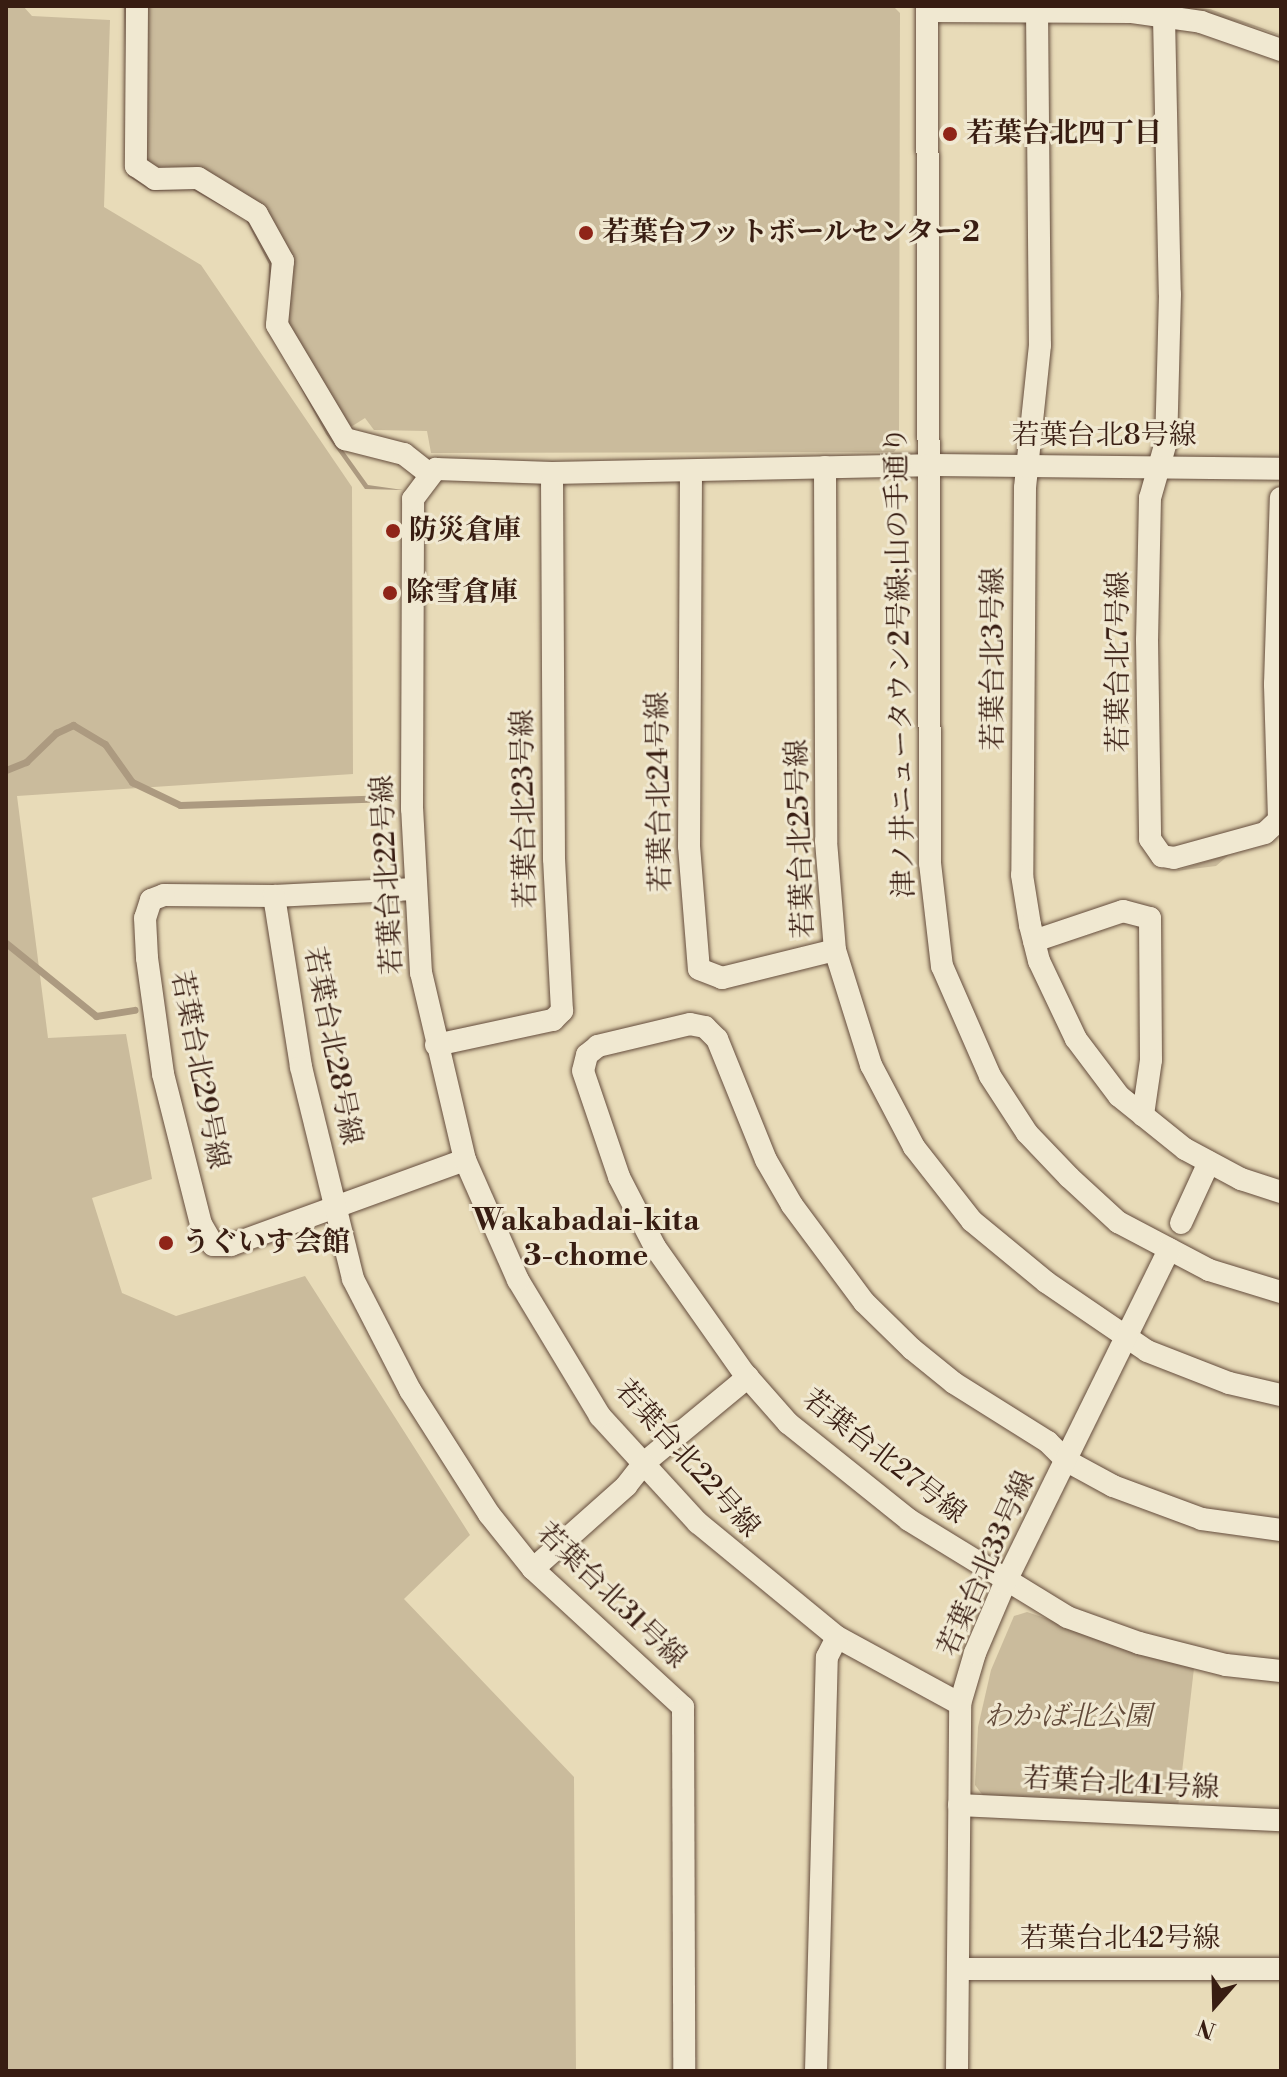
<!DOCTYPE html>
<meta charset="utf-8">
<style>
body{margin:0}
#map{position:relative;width:1287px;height:2077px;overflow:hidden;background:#e8dbb8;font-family:"Libre Bodoni","Noto Serif JP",serif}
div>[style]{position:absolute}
.green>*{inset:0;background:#cabb9c}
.water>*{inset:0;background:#ac9a80}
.stream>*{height:7px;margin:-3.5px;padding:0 3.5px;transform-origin:3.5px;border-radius:3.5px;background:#ac9a80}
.roads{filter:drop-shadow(0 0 2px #644c3c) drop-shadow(0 0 2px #644c3c)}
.minor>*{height:22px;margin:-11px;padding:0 11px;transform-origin:11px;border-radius:11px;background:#f0e8d1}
.dots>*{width:22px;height:22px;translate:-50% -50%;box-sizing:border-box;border:4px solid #f0e8d1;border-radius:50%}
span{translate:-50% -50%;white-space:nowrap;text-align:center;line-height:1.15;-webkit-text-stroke:6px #f0e8d1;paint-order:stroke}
.poi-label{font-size:28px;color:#381d12;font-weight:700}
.left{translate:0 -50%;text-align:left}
.street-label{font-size:28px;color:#381d12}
.park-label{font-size:28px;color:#644c3b;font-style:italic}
.neighbourhood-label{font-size:30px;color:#381d12;font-weight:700}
.frame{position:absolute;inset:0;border:8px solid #381d12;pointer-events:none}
.north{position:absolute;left:1175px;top:1965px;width:80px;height:80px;-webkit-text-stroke:6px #f0e8d1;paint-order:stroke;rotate:200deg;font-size:22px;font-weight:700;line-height:32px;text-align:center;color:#381d12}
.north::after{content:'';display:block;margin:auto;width:28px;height:36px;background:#381d12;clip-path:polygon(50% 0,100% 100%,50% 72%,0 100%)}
</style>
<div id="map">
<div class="green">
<div style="clip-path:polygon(6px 6px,23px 6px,32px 16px,110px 20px,104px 207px,201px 265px,352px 487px,353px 774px,17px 796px,48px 1038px,126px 1034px,152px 1179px,92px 1198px,122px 1293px,176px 1316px,305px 1276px,470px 1535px,404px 1599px,574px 1777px,576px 2071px,6px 2071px)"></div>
<div style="clip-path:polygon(144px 6px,893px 6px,900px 13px,899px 445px,894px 452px,431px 453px,427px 431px,374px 430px,365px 418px,346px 430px,287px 323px,259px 208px,145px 166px)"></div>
<div style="clip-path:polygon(1172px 7px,1210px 9px,1281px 35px,1211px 14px)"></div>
<div style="clip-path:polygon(1230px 854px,1216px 866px,1176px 871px)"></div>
<div style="clip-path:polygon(1027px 1612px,1194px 1668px,1178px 1807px,984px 1797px,975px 1785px,978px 1727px,991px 1670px,1014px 1616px)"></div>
</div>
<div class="water">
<div style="clip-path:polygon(124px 6px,130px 6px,132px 173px,194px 185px,249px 218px,273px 263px,272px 327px,330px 432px,368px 485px,403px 490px,365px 489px,326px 434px,268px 328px,269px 264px,246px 220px,193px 190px,151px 191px,128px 176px)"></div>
</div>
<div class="stream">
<div style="left:6px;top:770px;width:22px;rotate:-22deg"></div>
<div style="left:26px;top:762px;width:42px;rotate:-44deg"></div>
<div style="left:56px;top:733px;width:19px;rotate:-25deg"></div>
<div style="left:73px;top:725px;width:37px;rotate:31deg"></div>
<div style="left:105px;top:744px;width:47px;rotate:54.6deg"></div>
<div style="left:132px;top:782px;width:53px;rotate:25.6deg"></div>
<div style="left:180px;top:805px;width:212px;rotate:-1.9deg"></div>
<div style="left:6px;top:943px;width:116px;rotate:39deg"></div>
<div style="left:96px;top:1016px;width:39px;rotate:-9deg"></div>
</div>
<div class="roads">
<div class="minor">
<div style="left:137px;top:6px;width:160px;rotate:90.4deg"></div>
<div style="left:136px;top:166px;width:23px;rotate:34deg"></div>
<div style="left:155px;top:179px;width:43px;rotate:-1.3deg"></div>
<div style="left:198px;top:178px;width:69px;rotate:31.4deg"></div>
<div style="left:257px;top:214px;width:54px;rotate:61deg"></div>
<div style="left:283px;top:261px;width:64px;rotate:95.4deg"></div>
<div style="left:277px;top:325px;width:133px;rotate:59.2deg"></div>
<div style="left:345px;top:439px;width:61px;rotate:14.3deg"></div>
<div style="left:404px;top:454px;width:33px;rotate:38deg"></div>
<div style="left:927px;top:6px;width:857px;rotate:89.8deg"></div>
<div style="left:930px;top:863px;width:104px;rotate:83.4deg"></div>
<div style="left:942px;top:966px;width:120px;rotate:66.4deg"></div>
<div style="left:990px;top:1076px;width:68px;rotate:57deg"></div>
<div style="left:1027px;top:1133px;width:61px;rotate:46.3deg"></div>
<div style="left:1069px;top:1177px;width:67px;rotate:42.6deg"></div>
<div style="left:1118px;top:1222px;width:103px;rotate:27.8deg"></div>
<div style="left:1209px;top:1270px;width:75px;rotate:17deg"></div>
<div style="left:1037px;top:8px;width:337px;rotate:89.5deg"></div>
<div style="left:1040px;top:345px;width:144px;rotate:96deg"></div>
<div style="left:1025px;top:488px;width:387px;rotate:90.4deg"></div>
<div style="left:1022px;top:875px;width:51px;rotate:80.9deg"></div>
<div style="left:1030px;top:925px;width:37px;rotate:76deg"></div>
<div style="left:1039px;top:961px;width:86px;rotate:64.6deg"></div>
<div style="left:1076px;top:1039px;width:71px;rotate:53deg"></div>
<div style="left:1119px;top:1096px;width:85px;rotate:38.8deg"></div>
<div style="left:1185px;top:1149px;width:64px;rotate:28.2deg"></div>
<div style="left:1241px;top:1179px;width:42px;rotate:18deg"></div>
<div style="left:927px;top:11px;width:205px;rotate:0.3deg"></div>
<div style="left:1132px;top:12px;width:70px;rotate:8.2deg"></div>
<div style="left:1201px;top:22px;width:85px;rotate:19.3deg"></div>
<div style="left:1164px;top:17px;width:277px;rotate:88.8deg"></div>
<div style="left:1170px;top:294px;width:148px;rotate:91.5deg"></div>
<div style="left:1166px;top:442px;width:58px;rotate:105.9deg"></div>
<div style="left:1150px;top:498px;width:142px;rotate:91.2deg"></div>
<div style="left:1147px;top:640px;width:199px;rotate:89.1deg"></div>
<div style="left:1150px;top:839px;width:21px;rotate:55deg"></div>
<div style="left:1162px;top:856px;width:12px;rotate:9deg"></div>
<div style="left:1174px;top:858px;width:94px;rotate:-15.4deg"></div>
<div style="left:1265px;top:833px;width:19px;rotate:-43deg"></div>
<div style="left:1279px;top:820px;width:136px;rotate:-91.7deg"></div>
<div style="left:1275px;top:684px;width:186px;rotate:-88.2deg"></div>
<div style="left:825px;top:467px;width:374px;rotate:89.8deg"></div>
<div style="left:826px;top:841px;width:109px;rotate:85.3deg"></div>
<div style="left:835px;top:950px;width:121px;rotate:72.6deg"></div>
<div style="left:871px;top:1065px;width:93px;rotate:62.3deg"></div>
<div style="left:914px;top:1147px;width:94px;rotate:51.9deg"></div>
<div style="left:972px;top:1221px;width:96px;rotate:39.5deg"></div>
<div style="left:1046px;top:1282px;width:122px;rotate:34.3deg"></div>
<div style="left:1147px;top:1351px;width:88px;rotate:21.3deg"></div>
<div style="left:1229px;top:1383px;width:53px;rotate:13deg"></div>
<div style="left:691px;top:471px;width:375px;rotate:90.3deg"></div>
<div style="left:689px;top:846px;width:123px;rotate:85.4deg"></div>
<div style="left:699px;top:969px;width:25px;rotate:21deg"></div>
<div style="left:722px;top:978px;width:116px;rotate:-13.9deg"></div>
<div style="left:414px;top:889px;width:140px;rotate:177.1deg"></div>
<div style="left:274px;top:896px;width:110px;rotate:-179.5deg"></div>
<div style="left:164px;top:895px;width:14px;rotate:159deg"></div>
<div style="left:151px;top:900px;width:19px;rotate:108deg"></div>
<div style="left:145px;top:918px;width:40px;rotate:87.1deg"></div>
<div style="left:147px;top:958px;width:117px;rotate:82.1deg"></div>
<div style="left:163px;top:1074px;width:155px;rotate:75.8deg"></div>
<div style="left:201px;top:1224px;width:24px;rotate:60deg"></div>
<div style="left:213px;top:1245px;width:18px"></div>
<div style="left:231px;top:1245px;width:249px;rotate:-20deg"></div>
<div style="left:274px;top:896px;width:173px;rotate:81deg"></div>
<div style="left:301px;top:1067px;width:218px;rotate:76.2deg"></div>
<div style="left:353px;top:1279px;width:125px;rotate:62.8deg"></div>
<div style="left:410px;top:1390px;width:147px;rotate:57.5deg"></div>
<div style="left:489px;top:1514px;width:70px;rotate:51.3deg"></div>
<div style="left:533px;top:1569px;width:204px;rotate:42.6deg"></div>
<div style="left:683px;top:1707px;width:364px;rotate:89.8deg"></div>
<div style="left:1034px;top:941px;width:94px;rotate:-18.6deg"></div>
<div style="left:1123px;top:911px;width:28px;rotate:15deg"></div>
<div style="left:1150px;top:918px;width:142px;rotate:89.6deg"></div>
<div style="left:1151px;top:1060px;width:56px;rotate:98.3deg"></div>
<div style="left:436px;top:1045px;width:120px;rotate:-12.1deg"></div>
<div style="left:553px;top:1020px;width:13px;rotate:-45deg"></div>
<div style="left:562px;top:1011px;width:152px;rotate:-93deg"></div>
<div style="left:554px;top:859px;width:386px;rotate:-90.3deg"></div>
<div style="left:1181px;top:1223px;width:67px;rotate:-65.3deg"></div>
<div style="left:1281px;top:1530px;width:80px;rotate:-172.1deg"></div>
<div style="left:1202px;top:1519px;width:95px;rotate:-159.7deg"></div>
<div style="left:1113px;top:1486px;width:52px;rotate:-151.5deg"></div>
<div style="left:1067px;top:1461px;width:27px;rotate:-135deg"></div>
<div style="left:1048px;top:1442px;width:111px;rotate:-147.9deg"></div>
<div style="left:954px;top:1383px;width:54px;rotate:-141deg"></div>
<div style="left:912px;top:1349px;width:67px;rotate:-135.6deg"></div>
<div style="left:864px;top:1302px;width:121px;rotate:-126.6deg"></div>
<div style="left:792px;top:1205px;width:52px;rotate:-120deg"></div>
<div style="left:766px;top:1160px;width:131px;rotate:-112deg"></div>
<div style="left:717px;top:1039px;width:17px;rotate:-135deg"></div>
<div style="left:705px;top:1027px;width:15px;rotate:-169deg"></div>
<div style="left:690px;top:1024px;width:95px;rotate:166.6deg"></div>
<div style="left:598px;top:1046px;width:14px;rotate:141deg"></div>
<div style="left:587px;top:1055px;width:16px;rotate:104deg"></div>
<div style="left:583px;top:1071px;width:112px;rotate:71.2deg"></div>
<div style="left:619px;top:1177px;width:79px;rotate:62.8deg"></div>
<div style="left:655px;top:1247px;width:154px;rotate:54.8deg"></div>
<div style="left:744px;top:1373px;width:67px;rotate:48.7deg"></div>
<div style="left:788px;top:1423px;width:155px;rotate:38.7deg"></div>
<div style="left:909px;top:1520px;width:185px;rotate:31.5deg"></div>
<div style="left:1067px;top:1617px;width:77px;rotate:19.9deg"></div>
<div style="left:1139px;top:1643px;width:90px;rotate:14.2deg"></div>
<div style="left:1226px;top:1665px;width:55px;rotate:6.2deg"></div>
<div style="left:533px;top:1569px;width:125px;rotate:-41.7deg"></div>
<div style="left:626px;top:1486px;width:29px;rotate:-52deg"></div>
<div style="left:644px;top:1463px;width:135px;rotate:-39.6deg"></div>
<div style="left:960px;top:1704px;width:140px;rotate:-151.4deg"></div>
<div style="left:837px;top:1637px;width:180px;rotate:-140.6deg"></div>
<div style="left:698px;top:1523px;width:145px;rotate:-132.5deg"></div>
<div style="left:600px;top:1416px;width:159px;rotate:-121.1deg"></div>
<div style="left:518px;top:1280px;width:131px;rotate:-113.8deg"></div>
<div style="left:465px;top:1160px;width:192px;rotate:-103.2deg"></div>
<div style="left:421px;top:973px;width:164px;rotate:-93.1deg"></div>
<div style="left:412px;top:809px;width:310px;rotate:-89.8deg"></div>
<div style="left:413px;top:499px;width:38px;rotate:-53deg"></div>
<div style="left:436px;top:469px;width:116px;rotate:2deg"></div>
<div style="left:552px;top:473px;width:375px;rotate:-1.2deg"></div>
<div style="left:927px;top:465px;width:354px;rotate:0.6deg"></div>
<div style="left:959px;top:1805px;width:322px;rotate:2.7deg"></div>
<div style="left:958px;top:1969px;width:323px"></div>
<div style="left:816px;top:2071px;width:414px;rotate:-88.5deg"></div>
<div style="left:827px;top:1657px;width:22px;rotate:-63deg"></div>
<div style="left:957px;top:2071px;width:367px;rotate:-89.5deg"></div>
<div style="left:960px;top:1704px;width:53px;rotate:-73.6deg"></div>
<div style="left:975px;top:1653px;width:76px;rotate:-66.8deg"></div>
<div style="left:1005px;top:1583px;width:372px;rotate:-63.8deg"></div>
</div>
</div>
<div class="dots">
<div style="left:950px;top:134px;background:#8f2418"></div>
<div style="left:586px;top:233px;background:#8f2418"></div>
<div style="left:393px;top:531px;background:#8f2418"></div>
<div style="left:390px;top:593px;background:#8f2418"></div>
<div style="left:166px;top:1243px;background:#8f2418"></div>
</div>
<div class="poi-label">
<span class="left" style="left:966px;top:134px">若葉台北四丁目</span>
<span class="left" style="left:602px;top:233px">若葉台フットボールセンター2</span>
<span class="left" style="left:409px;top:531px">防災倉庫</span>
<span class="left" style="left:406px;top:593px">除雪倉庫</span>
<span class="left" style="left:182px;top:1243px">うぐいす会館</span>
</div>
<div class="street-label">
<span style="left:1104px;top:436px">若葉台北8号線</span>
<span style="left:994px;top:659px;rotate:-90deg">若葉台北3号線</span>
<span style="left:901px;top:662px;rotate:-91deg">津ノ井ニュータウン2号線;山の手通り</span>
<span style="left:1119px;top:662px;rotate:-90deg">若葉台北7号線</span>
<span style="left:660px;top:792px;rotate:-91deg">若葉台北24号線</span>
<span style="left:525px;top:809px;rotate:-91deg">若葉台北23号線</span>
<span style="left:801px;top:839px;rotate:-92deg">若葉台北25号線</span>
<span style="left:388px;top:875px;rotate:-93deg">若葉台北22号線</span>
<span style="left:332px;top:1046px;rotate:79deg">若葉台北28号線</span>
<span style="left:199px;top:1070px;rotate:79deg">若葉台北29号線</span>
<span style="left:884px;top:1457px;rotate:38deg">若葉台北27号線</span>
<span style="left:687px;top:1459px;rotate:48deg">若葉台北22号線</span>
<span style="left:987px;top:1564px;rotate:-66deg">若葉台北33号線</span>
<span style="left:611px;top:1596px;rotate:44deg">若葉台北31号線</span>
<span style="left:1121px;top:1784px;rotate:3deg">若葉台北41号線</span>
<span style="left:1120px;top:1939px">若葉台北42号線</span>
</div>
<div class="park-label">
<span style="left:1068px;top:1717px">わかば北公園</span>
</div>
<div class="neighbourhood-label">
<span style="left:586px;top:1238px">Wakabadai-kita<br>3-chome</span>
</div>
<div class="frame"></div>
<div class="north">N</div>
</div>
